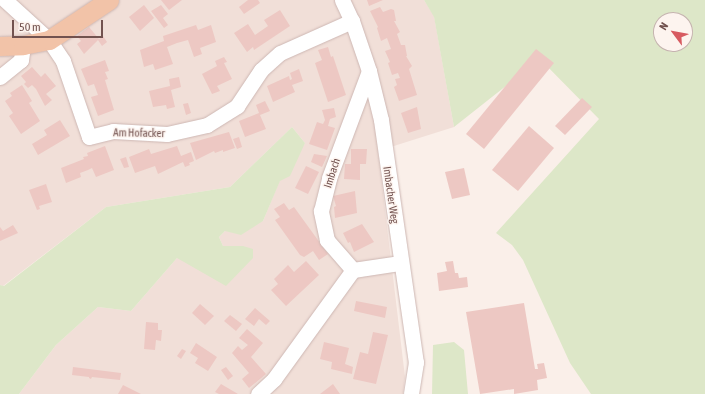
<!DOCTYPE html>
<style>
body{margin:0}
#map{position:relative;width:705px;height:394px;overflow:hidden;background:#faefe9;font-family:"Asap Condensed",sans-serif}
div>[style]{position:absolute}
.residential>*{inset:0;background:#f1dfd8}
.green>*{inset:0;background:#dde7c8}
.building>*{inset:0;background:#edc8c3}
.roads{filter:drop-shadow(0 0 1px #cdb7b3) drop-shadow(0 0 1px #cdb7b3)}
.minor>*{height:15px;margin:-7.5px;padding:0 7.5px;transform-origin:7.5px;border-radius:7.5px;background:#fff}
.major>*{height:19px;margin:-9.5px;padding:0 9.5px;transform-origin:9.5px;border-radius:9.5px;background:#f2c3a8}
span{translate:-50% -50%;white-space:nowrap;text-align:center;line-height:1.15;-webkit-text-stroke:3px #fdf4ef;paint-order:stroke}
.street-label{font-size:11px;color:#72524f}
.north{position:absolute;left:653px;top:12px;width:40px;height:40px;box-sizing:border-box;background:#fdf4ef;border:1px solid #c5b3af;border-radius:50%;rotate:302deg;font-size:11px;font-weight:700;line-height:16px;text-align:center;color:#72524f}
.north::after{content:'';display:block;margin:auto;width:14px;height:18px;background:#d75b61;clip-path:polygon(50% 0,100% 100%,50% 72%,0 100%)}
.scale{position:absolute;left:12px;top:20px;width:91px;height:18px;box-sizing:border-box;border:2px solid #72524f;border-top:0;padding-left:5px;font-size:12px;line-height:14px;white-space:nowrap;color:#72524f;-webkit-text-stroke:3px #fdf4ef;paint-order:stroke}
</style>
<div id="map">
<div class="residential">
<div style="clip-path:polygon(0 0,424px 0,434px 16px,454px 127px,378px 151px,405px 377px,403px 394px,19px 394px,56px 345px,98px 307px,131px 311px,177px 258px,243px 246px,223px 246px,219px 237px,225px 231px,263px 221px,280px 180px,305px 143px,292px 127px,230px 187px,106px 207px,3px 286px,0 285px)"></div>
</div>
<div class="green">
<div style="clip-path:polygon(evenodd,424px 0,705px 0,705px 394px,591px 394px,570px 363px,523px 260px,512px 245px,496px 233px,599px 119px,540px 59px,454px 127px,434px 17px,424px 0,661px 20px,685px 20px,685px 44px,661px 44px,661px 20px)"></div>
<div style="clip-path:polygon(292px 127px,305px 143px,290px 176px,280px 181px,263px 221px,241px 235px,225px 231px,219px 237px,223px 246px,243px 246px,253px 249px,253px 258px,226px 286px,177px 258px,131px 311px,98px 307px,56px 345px,19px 394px,0 394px,0 285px,4px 286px,106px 207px,230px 187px)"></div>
<div style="clip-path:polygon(454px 342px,464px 350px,468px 394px,432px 394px,433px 345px)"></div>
</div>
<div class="building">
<div style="clip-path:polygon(161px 0,182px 0,169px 10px)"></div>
<div style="clip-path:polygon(248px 0,258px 0,260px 3px,244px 14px,239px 7px)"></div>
<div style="clip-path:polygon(367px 0,383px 0,369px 6px)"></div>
<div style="clip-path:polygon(144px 5px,154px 18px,140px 31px,129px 17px)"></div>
<div style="clip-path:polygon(161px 5px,168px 14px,163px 18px,168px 25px,164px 28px,151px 11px)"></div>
<div style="clip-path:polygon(380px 7px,383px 12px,391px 9px,394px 10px,396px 21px,394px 21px,400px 32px,397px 34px,401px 45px,405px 45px,407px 56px,406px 56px,412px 66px,409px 69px,417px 95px,399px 101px,394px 87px,397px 85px,395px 79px,400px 78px,398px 73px,392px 75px,388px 63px,390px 62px,385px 51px,391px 49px,387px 38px,381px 41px,377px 28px,378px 27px,370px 11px)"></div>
<div style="clip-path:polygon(280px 10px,290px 26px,254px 50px,253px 47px,247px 52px,234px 33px,248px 24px,255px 35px,268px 26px,264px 20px)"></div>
<div style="clip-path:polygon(196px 25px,198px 30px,211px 25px,216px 42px,200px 48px,202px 54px,194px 57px,188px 40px,177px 43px,167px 47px,173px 64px,155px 70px,153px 64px,144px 67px,140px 50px,164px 41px,163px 36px)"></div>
<div style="clip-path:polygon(89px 27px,99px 39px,103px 36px,107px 42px,102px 46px,98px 40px,84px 54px,77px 44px,81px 41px,77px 36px)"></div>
<div style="clip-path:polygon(328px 47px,331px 57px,333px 56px,346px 95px,328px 102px,315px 63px,322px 60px,318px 50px)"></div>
<div style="clip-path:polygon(536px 49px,554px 63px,484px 149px,466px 134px)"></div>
<div style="clip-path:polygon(224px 57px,227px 62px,224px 63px,232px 79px,217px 86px,220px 91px,212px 94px,202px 74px,217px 66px,215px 61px)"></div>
<div style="clip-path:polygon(105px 60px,109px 71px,105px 72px,108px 79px,105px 80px,114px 110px,98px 116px,91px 97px,98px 95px,94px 84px,88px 86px,81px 69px)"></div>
<div style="clip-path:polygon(32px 67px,41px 77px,45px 73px,56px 86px,46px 94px,52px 100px,45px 106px,36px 89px,32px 85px,28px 88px,24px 84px,26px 82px,21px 76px)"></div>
<div style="clip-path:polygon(299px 69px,303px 81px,292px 85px,295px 92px,273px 102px,267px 86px,289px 76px,290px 80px,292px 79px,290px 73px)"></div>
<div style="clip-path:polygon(179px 77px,181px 87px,171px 90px,175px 107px,167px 109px,166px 105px,153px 107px,149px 91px,170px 86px,169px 79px)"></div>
<div style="clip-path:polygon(22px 85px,32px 101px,29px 103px,40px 121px,21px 134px,9px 116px,13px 113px,5px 101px,12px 96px,10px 93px)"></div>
<div style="clip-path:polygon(582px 98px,592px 107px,565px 135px,555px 126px)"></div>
<div style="clip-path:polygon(265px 101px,270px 111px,260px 115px,266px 129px,245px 137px,239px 121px,259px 113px,256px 105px)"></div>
<div style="clip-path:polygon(188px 103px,191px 113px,186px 115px,183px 104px)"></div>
<div style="clip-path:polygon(417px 107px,421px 129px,408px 133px,401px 113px)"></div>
<div style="clip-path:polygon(334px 108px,336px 117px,330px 119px,328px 126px,335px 128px,327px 150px,309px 144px,317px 122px,323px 124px,325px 120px,322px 110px)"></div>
<div style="clip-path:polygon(60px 120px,70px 136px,38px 155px,32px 144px,47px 135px,44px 130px)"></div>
<div style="clip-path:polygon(529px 126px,554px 148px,518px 191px,492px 170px)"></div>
<div style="clip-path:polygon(229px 132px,235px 148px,223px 152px,223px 150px,215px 153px,214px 151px,196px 160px,190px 143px)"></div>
<div style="clip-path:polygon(239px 137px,242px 147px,237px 149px,233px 139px)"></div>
<div style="clip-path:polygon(105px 146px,114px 170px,96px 177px,92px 168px,88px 170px,80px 173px,81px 177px,66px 183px,61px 168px,84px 159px,83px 157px,88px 156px,87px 153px)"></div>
<div style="clip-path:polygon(177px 146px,181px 156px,191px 152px,194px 161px,189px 163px,190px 165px,185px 167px,183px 162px,158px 174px,155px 166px,135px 173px,129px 157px,149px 149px,151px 154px)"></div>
<div style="clip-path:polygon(351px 149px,367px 149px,366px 164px,360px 164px,360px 180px,344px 179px,345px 164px,351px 164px)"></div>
<div style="clip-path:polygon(314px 154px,327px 156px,322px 167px,311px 162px)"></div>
<div style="clip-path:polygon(126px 157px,129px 167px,124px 168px,120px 159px)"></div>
<div style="clip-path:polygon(306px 166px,319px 172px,308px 194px,295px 188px)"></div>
<div style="clip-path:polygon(464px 168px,470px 195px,452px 199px,445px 172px)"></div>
<div style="clip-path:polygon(46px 184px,52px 202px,39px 206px,40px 209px,37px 210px,29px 190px)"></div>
<div style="clip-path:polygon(355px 191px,357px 213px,335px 218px,334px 207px,336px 206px,333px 196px)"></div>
<div style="clip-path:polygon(284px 203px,289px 210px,294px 207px,328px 254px,319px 260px,313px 251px,304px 257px,300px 255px,275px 220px,280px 217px,274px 209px)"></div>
<div style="clip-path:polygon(362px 224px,374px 242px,354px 252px,350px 242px,348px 243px,343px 233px)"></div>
<div style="clip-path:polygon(13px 225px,18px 233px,0 241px,0 227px,3px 231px)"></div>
<div style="clip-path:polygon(306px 261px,319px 275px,286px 306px,271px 290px,278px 284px,274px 279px,288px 265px,294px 272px)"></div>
<div style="clip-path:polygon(453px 261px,455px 273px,458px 273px,459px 278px,467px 277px,468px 287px,439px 291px,437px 273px,447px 271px,445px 262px)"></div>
<div style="clip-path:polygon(356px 301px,387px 307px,385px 318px,354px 311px)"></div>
<div style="clip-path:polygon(524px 303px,535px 369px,538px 369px,537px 364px,544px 363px,547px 378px,537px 380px,538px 390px,514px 394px,514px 389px,480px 394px,466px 312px)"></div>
<div style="clip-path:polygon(200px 304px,214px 316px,205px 325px,192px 313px)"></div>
<div style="clip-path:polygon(255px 308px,270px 321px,266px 325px,259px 319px,254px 326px,245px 319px)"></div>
<div style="clip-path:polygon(230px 315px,242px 324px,236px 331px,224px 321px)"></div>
<div style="clip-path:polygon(146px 322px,158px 323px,158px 330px,162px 330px,161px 341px,156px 340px,155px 350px,144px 349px)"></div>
<div style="clip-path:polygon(247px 329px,263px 343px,251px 357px,266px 374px,249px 388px,242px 379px,249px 373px,232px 353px,238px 346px,242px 350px,248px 345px,239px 338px)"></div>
<div style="clip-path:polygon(373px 332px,388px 335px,376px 384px,353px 379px,360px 352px,368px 354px)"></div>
<div style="clip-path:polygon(324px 342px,349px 348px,345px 364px,353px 367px,352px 374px,331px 369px,332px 362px,320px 359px)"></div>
<div style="clip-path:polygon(196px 343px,217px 357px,208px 371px,195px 363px,198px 358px,190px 353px)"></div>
<div style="clip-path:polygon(182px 349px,186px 351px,181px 359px,177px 356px)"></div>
<div style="clip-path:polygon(73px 367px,121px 373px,120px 380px,92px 377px,91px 379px,89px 378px,89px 377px,72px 375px)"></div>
<div style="clip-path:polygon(226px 367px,233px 376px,228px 380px,221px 370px)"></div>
<div style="clip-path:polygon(221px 384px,238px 394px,219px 394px,215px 392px)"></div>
<div style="clip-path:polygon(333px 384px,340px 394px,320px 394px)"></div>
<div style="clip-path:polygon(123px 385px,141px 394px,118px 394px)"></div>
</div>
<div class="roads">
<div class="minor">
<div style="left:5px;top:0;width:59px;rotate:42.3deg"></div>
<div style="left:49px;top:40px;width:25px;rotate:56deg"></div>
<div style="left:63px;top:61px;width:80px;rotate:71.1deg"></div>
<div style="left:89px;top:137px;width:25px;rotate:-14deg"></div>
<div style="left:113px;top:131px;width:54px;rotate:3.2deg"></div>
<div style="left:167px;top:134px;width:41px;rotate:-12.7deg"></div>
<div style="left:207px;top:125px;width:36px;rotate:-32deg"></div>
<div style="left:237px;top:106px;width:43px;rotate:-56.3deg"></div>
<div style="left:261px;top:70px;width:25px;rotate:-42deg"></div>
<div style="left:280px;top:53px;width:79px;rotate:-24deg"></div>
<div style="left:342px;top:0;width:23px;rotate:65deg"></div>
<div style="left:352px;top:21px;width:53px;rotate:71.2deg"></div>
<div style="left:369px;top:71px;width:50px;rotate:76.2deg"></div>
<div style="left:381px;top:120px;width:245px;rotate:81.8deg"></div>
<div style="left:416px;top:362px;width:32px;rotate:99deg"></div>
<div style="left:0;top:77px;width:27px;rotate:-39deg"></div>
<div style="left:21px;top:60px;width:15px;rotate:-82deg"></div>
<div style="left:353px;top:270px;width:40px;rotate:-131deg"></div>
<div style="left:327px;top:240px;width:30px;rotate:-102deg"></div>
<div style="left:321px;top:211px;width:34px;rotate:-76deg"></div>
<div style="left:329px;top:178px;width:114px;rotate:-69.5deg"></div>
<div style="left:258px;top:394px;width:22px;rotate:-43deg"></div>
<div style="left:274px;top:379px;width:135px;rotate:-54.1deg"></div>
<div style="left:353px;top:270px;width:48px;rotate:-8.5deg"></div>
</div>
<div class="major">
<div style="left:0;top:46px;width:23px;rotate:-2deg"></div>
<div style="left:23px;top:45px;width:26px;rotate:-11deg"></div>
<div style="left:49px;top:40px;width:72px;rotate:-33.7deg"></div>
</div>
</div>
<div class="street-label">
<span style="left:139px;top:133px;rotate:1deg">Am Hofacker</span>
<span style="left:332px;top:173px;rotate:-72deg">Imbach</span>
<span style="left:391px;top:195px;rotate:82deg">Imbacher Weg</span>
</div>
<div class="north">N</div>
<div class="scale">50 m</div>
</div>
